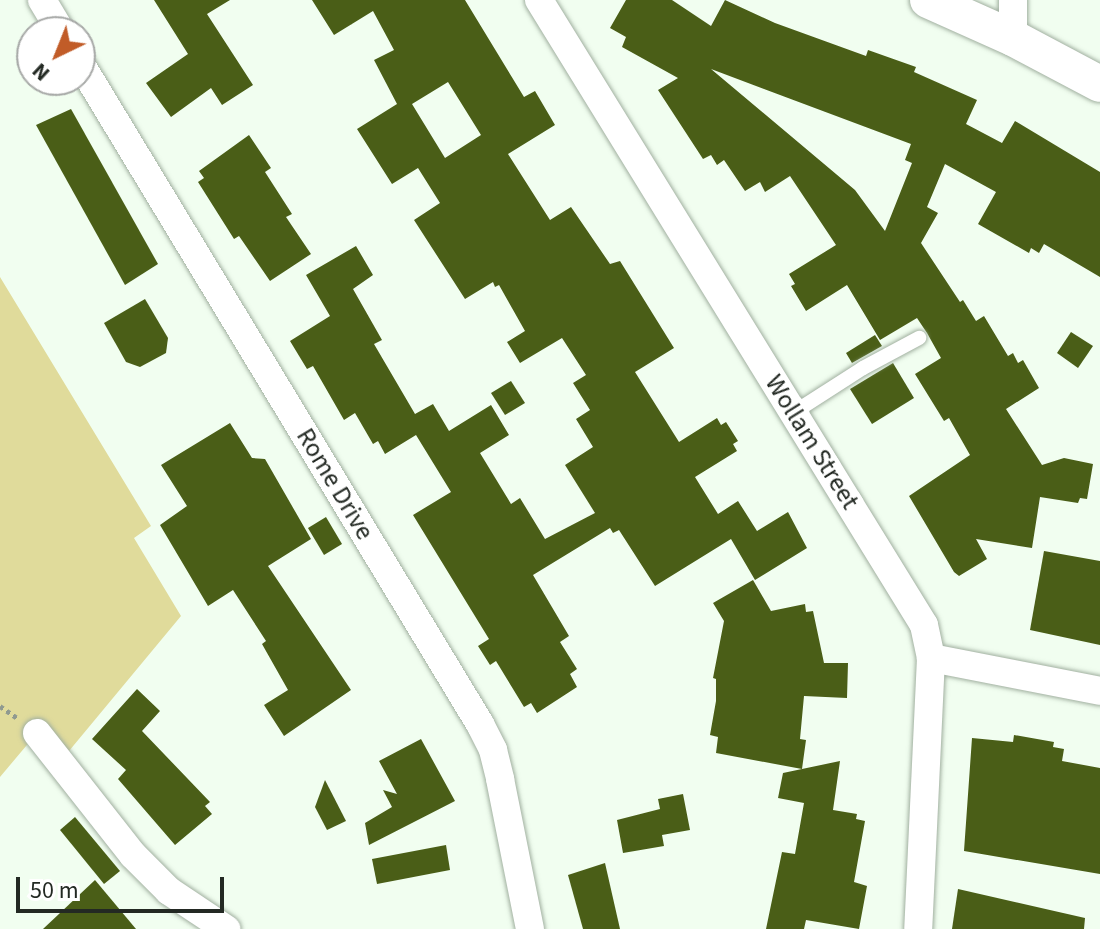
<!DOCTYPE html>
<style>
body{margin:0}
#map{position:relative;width:1100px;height:929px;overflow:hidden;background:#f1fef0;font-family:"Source Sans 3",sans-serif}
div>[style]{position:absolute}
.green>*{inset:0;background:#e0db9b}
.building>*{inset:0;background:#4a5e17}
.path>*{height:5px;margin-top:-2.5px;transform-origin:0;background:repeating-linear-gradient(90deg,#909a90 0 4px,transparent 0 8px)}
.roads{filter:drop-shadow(0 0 2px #a1b0a0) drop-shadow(0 0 2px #a1b0a0)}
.service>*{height:14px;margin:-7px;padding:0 7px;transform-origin:7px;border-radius:7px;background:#fff}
.minor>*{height:28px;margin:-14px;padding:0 14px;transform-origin:14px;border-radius:14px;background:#fff}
.tertiary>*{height:36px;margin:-18px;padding:0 18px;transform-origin:18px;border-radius:18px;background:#fff}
span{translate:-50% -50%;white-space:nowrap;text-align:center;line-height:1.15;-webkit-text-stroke:8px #fff;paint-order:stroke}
.street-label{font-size:26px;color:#232923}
.north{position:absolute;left:16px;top:16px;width:80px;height:80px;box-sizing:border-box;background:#fff;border:2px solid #a7a9a7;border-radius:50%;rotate:223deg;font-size:22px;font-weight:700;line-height:32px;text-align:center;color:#232923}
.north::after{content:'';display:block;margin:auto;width:28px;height:36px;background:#c15c28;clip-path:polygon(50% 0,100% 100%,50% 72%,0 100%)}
.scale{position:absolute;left:16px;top:877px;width:208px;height:36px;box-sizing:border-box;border:4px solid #232923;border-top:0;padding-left:10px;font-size:24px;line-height:28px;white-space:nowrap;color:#232923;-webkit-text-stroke:6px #fff;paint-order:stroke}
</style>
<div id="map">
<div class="green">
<div style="clip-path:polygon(0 277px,151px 526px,134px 538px,181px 616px,69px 751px,37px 733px,0 777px)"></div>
</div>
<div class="building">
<div style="clip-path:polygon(154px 0,230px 0,207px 14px,253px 85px,222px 105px,211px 88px,171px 117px,146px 83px,188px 54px)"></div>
<div style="clip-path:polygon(evenodd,312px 0,465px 0,524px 97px,535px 91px,555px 125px,508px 154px,550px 220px,571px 207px,610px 264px,620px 261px,674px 348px,635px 372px,679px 442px,717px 418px,721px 425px,726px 422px,738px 441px,733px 444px,737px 451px,695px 477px,718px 514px,738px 501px,757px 531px,788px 512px,807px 548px,755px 580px,731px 539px,655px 586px,619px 530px,613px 533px,610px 528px,533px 575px,569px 636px,560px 642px,577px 669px,570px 674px,577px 687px,537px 713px,531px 703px,524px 707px,496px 661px,490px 665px,478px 646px,489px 639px,413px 515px,451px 492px,416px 435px,385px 454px,378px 441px,373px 444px,355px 413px,344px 420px,313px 366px,307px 369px,290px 341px,330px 316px,306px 275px,356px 246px,373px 275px,353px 289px,382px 340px,374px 344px,415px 414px,433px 404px,449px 431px,491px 405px,509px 435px,480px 453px,511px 504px,520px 498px,545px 539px,595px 513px,565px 465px,593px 447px,576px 419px,590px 410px,573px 383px,586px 375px,562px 338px,520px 363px,507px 342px,525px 331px,499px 285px,495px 287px,493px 282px,465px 299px,414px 220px,440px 203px,418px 168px,392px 184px,357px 129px,397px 104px,374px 60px,394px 50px,373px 11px,334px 35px,312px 0,448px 82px,481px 135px,445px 158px,412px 104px,448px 82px)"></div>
<div style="clip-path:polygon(evenodd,626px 0,672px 0,711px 26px,725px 0,775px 23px,866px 56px,868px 50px,916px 67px,914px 72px,977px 100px,966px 124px,1002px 143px,1015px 121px,1100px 172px,1100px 277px,1044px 244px,1039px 253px,1031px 248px,1029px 253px,978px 224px,996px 192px,945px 164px,927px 207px,938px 213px,921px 243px,960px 302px,963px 300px,976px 321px,984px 316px,1008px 356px,1013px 353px,1018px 363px,1023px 360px,1039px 388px,1006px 409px,1042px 465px,1064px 458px,1093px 464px,1087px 499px,1080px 498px,1078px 503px,1040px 497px,1032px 548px,976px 539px,987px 559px,959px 576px,954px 572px,909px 496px,970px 455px,949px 418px,944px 421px,915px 374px,941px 358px,927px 333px,917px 318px,880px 340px,847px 285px,806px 311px,791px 286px,795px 284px,789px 274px,836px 245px,790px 176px,765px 192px,760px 182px,745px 191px,724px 160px,717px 165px,711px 155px,703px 159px,658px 90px,678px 78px,622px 47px,626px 37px,610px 28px,626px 0,711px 69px,911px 144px,905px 160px,912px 163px,885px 231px,855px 190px,711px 69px)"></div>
<div style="clip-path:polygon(71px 109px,158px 264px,125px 285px,36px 125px)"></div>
<div style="clip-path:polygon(249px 135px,271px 168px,265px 172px,292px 214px,286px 217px,311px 254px,270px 281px,239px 236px,234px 239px,198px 182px,204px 178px,199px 171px)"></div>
<div style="clip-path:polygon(145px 299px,168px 338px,166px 353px,140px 367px,126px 362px,104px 323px)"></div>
<div style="clip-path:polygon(1071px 332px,1093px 346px,1078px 368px,1057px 353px)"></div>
<div style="clip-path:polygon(875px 335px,882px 346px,852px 363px,846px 353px)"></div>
<div style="clip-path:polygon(893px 363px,914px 398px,872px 424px,850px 389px)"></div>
<div style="clip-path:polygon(511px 381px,525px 403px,505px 415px,491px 393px)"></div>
<div style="clip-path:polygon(230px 423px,252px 458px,265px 459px,311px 539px,268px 566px,351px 690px,284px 736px,264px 705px,288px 690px,262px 644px,266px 641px,233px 590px,208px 606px,160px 525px,187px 506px,161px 465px)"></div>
<div style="clip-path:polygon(326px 517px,342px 544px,324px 555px,308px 528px)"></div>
<div style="clip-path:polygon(1044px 551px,1100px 561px,1100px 645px,1030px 630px)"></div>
<div style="clip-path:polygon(753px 580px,771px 611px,805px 604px,806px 612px,813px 611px,824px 663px,848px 663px,847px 698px,804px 696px,800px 739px,806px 740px,802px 769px,716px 753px,718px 737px,710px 735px,716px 701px,716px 679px,713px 678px,724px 621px,713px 603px)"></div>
<div style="clip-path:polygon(137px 689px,160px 711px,142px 731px,210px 802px,205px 806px,212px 814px,175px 845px,118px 779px,126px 770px,92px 739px)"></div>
<div style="clip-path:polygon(1014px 735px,1054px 742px,1053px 747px,1064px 749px,1062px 761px,1100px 768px,1100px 874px,964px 851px,972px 738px,1013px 742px)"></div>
<div style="clip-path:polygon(421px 739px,455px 801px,369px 845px,365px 823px,392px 807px,383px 790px,397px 794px,379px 761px)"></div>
<div style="clip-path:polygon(840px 761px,833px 810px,857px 814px,856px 819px,865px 821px,854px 882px,867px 886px,859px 929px,806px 920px,804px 929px,766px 929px,782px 852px,795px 854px,804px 803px,778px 798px,783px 773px)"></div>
<div style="clip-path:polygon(325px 780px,346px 821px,327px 830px,315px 807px)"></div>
<div style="clip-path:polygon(683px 794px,690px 830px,662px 835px,664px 846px,623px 853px,617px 820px,660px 809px,658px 799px)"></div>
<div style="clip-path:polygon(75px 817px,120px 871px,104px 884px,60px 830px)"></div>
<div style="clip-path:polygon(446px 845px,450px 870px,377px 884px,372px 859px)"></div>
<div style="clip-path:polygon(605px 863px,620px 929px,583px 929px,568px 875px)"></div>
<div style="clip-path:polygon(95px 880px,136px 929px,43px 929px)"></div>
<div style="clip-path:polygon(958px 889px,1085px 918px,1084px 929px,952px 929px)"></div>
</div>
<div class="path">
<div style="left:0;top:706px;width:21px;rotate:35deg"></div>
</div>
<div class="roads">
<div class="service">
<div style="left:793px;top:413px;width:83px;rotate:-32.7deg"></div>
<div style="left:863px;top:368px;width:64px;rotate:-28.2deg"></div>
</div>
<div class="minor">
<div style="left:42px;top:0;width:37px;rotate:59deg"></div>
<div style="left:539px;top:0;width:734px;rotate:58.37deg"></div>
<div style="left:924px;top:625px;width:34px;rotate:78deg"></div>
<div style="left:931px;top:658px;width:271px;rotate:92.7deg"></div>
<div style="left:1013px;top:0;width:38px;rotate:90deg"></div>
<div style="left:80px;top:63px;width:773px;rotate:58.82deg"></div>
<div style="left:480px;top:724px;width:29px;rotate:63deg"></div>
<div style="left:493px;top:750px;width:30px;rotate:76deg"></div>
<div style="left:500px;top:779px;width:153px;rotate:78.7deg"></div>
<div style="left:931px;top:658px;width:172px;rotate:11deg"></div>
<div style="left:37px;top:733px;width:155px;rotate:51.8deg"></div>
<div style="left:133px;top:855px;width:51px;rotate:45deg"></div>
<div style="left:169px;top:891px;width:69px;rotate:33.7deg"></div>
</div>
<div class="tertiary">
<div style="left:928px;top:0;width:93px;rotate:24.1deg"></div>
<div style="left:1013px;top:38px;width:98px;rotate:27.9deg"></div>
</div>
</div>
<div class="street-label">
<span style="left:812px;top:442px;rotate:58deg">Wollam Street</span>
<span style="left:335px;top:484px;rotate:59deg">Rome Drive</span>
</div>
<div class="north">N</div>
<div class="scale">50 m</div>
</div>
